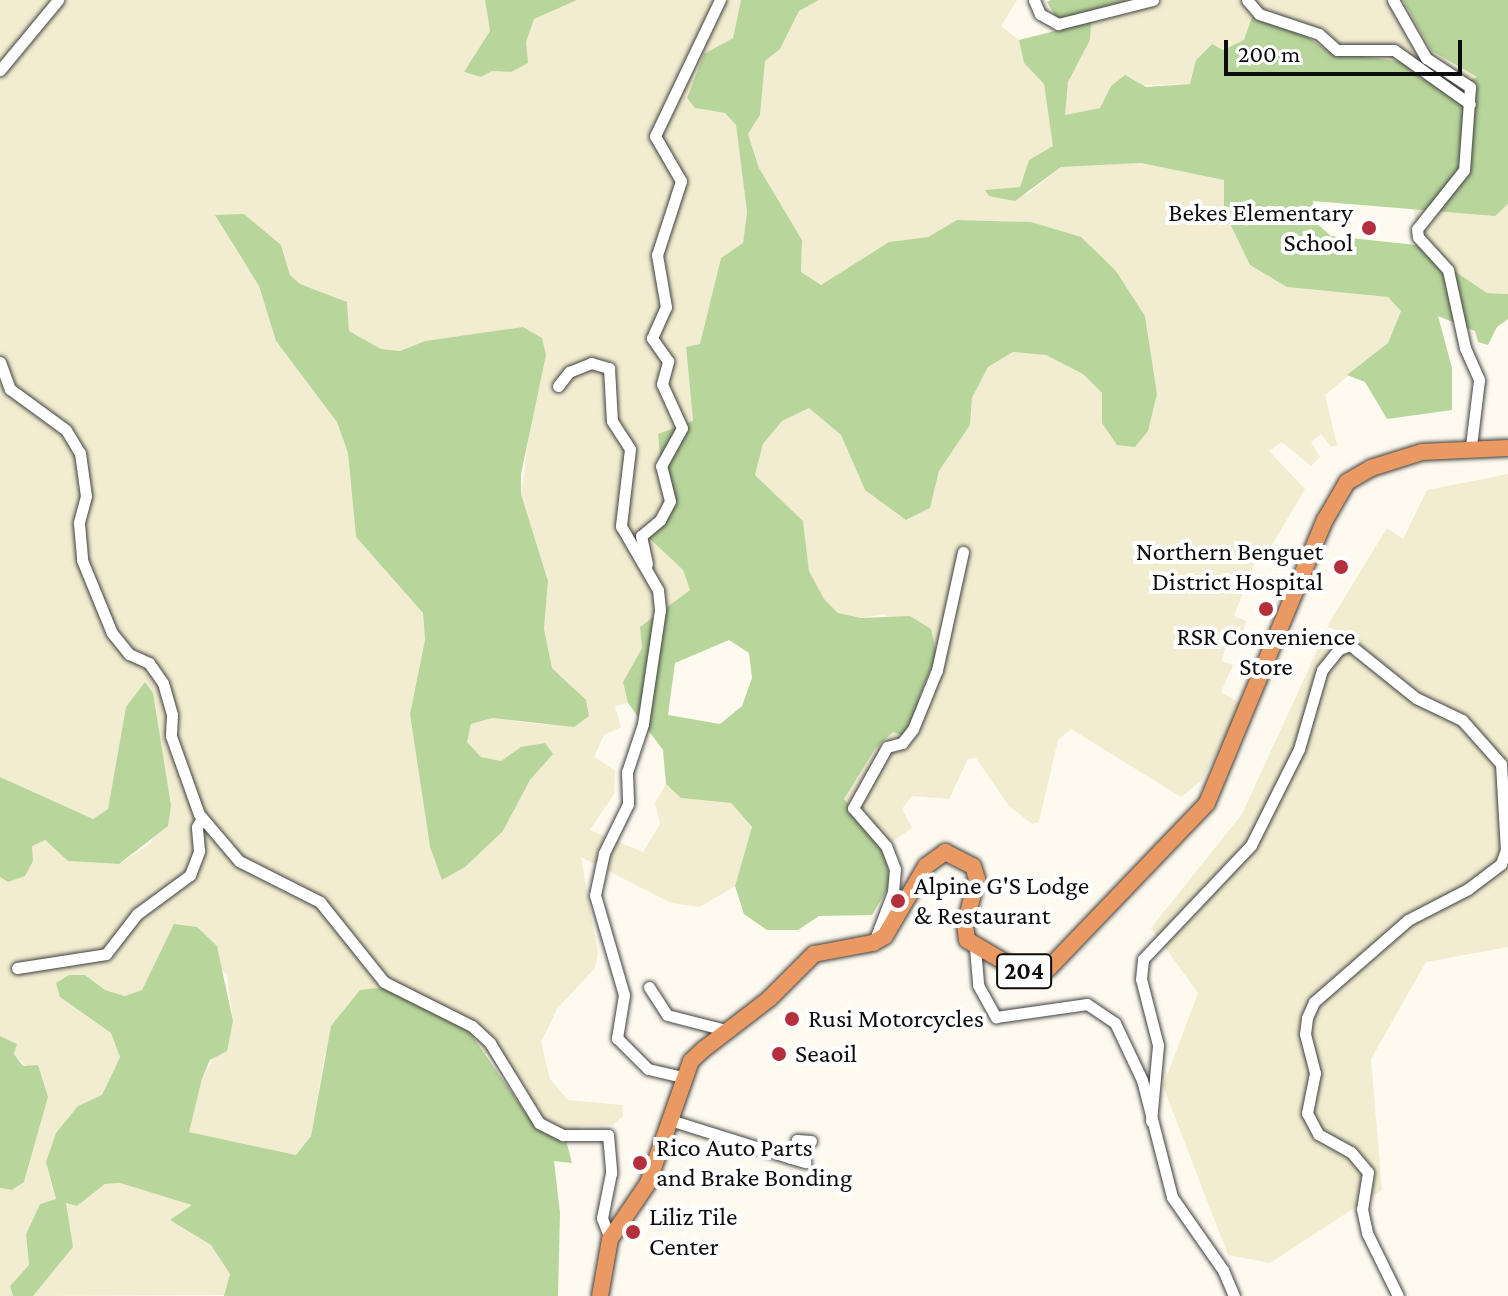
<!DOCTYPE html>
<style>
body{margin:0}
#map{position:relative;width:1508px;height:1296px;overflow:hidden;background:#fefaef;font-family:"Crimson Pro",serif}
div>[style]{position:absolute}
.farmland>*{inset:0;background:#f2edd0}
.forest>*{inset:0;background:#b8d59b}
.roads{filter:drop-shadow(0 0 2px #404040) drop-shadow(0 0 2px #404040)}
.minor>*{height:11px;margin:-5.5px;padding:0 5.5px;transform-origin:5.5px;border-radius:5.5px;background:#fff}
.highway>*{height:16px;margin:-8px;padding:0 8px;transform-origin:8px;border-radius:8px;background:#e99961}
.dots>*{width:22px;height:22px;translate:-50% -50%;box-sizing:border-box;border:4px solid #fff;border-radius:50%}
span{translate:-50% -50%;white-space:nowrap;text-align:center;line-height:1.15;-webkit-text-stroke:8px #fff;paint-order:stroke}
.shield-label span{padding:2px 6px;background:#fff;border:2px solid;border-radius:6px;-webkit-text-stroke-width:0}
.shield-label{font-size:24px;color:#0d0d0d;font-weight:700}
.poi-label{font-size:26px;color:#0d0d0d}
.right{translate:-100% -50%;text-align:right}
.left{translate:0 -50%;text-align:left}
.scale{position:absolute;left:1224px;top:40px;width:238px;height:36px;box-sizing:border-box;border:4px solid #0d0d0d;border-top:0;padding-left:10px;font-size:24px;line-height:28px;white-space:nowrap;color:#0d0d0d;-webkit-text-stroke:6px #fff;paint-order:stroke}
</style>
<div id="map">
<div class="farmland">
<div style="clip-path:polygon(evenodd,0 0,485px 0,490px 31px,465px 72px,481px 77px,492px 71px,511px 72px,534px 19px,577px 0,741px 0,733px 38px,704px 54px,687px 98px,695px 108px,725px 113px,736px 125px,747px 212px,743px 243px,721px 258px,700px 345px,686px 347px,693px 422px,666px 513px,649px 538px,683px 570px,690px 590px,640px 627px,642px 648px,623px 682px,628px 703px,615px 706px,621px 727px,604px 735px,594px 757px,615px 770px,614px 794px,590px 830px,643px 852px,660px 824px,655px 803px,666px 784px,681px 798px,731px 803px,752px 828px,735px 886px,700px 907px,671px 903px,581px 857px,598px 954px,595px 968px,557px 1009px,541px 1042px,550px 1079px,568px 1100px,622px 1105px,623px 1116px,613px 1125px,581px 1126px,566px 1140px,533px 1123px,488px 1054px,325px 1054px,311px 1136px,296px 1155px,188px 1132px,202px 1079px,233px 1021px,227px 975px,175px 924px,142px 990px,126px 996px,105px 990px,85px 975px,60px 997px,111px 1033px,120px 1056px,102px 1095px,78px 1106px,46px 1162px,56px 1199px,40px 1204px,26px 1234px,29px 1265px,10px 1286px,13px 1296px,0 1296px,0 1188px,12px 1190px,24px 1182px,48px 1097px,42px 1082px,14px 1054px,17px 1044px,0 1036px,0 877px,9px 882px,32px 845px,45px 840px,68px 861px,119px 864px,150px 844px,171px 805px,153px 693px,145px 682px,126px 708px,108px 809px,92px 820px,0 777px,0 0,231px 242px,281px 245px,290px 275px,300px 284px,347px 302px,349px 331px,381px 349px,400px 351px,425px 341px,523px 327px,542px 339px,521px 494px,548px 581px,544px 629px,552px 668px,570px 684px,547px 725px,492px 718px,471px 724px,467px 742px,481px 757px,501px 761px,521px 747px,553px 754px,530px 780px,503px 831px,465px 867px,442px 880px,430px 847px,410px 714px,425px 640px,423px 613px,356px 537px,348px 453px,337px 422px,276px 341px,259px 286px,231px 242px)"></div>
<div style="clip-path:polygon(819px 0,1017px 0,1001px 26px,1019px 40px,1024px 63px,1044px 84px,1054px 146px,1029px 160px,1020px 187px,1002px 189px,1028px 194px,1061px 167px,1141px 163px,1224px 180px,1224px 211px,1287px 287px,1388px 297px,1401px 311px,1388px 343px,1325px 395px,1337px 445px,1331px 447px,1321px 434px,1311px 442px,1320px 457px,1311px 466px,1282px 442px,1269px 451px,1305px 489px,1269px 550px,1261px 546px,1234px 616px,1246px 621px,1239px 647px,1226px 644px,1222px 661px,1233px 665px,1221px 692px,1243px 705px,1202px 780px,1181px 797px,1071px 729px,1058px 740px,1039px 822px,1032px 824px,1009px 806px,976px 758px,968px 759px,949px 799px,912px 796px,902px 809px,912px 828px,883px 848px,851px 813px,844px 799px,875px 749px,893px 732px,921px 724px,918px 700px,933px 673px,885px 614px,861px 618px,838px 613px,823px 599px,809px 571px,803px 521px,755px 475px,763px 444px,782px 421px,809px 408px,841px 435px,865px 490px,907px 520px,930px 508px,939px 471px,970px 425px,972px 398px,988px 367px,1013px 352px,1046px 355px,1083px 374px,1102px 393px,1102px 423px,1117px 444px,1135px 447px,1157px 394px,1145px 316px,1116px 271px,1031px 222px,957px 220px,928px 237px,889px 242px,821px 285px,801px 272px,802px 240px,759px 168px,748px 134px,760px 115px,765px 61px,780px 49px,799px 11px)"></div>
<div style="clip-path:polygon(1129px 0,1403px 0,1450px 64px,1478px 77px,1457px 85px,1421px 79px,1404px 62px,1330px 52px,1301px 33px,1244px 40px,1223px 50px,1211px 44px,1196px 60px,1191px 84px,1111px 86px,1100px 108px,1064px 115px,1068px 82px,1090px 40px,1092px 10px)"></div>
<div style="clip-path:polygon(1508px 204px,1508px 294px,1487px 293px,1416px 245px,1414px 206px,1495px 215px)"></div>
<div style="clip-path:polygon(1508px 474px,1508px 947px,1426px 962px,1371px 1059px,1382px 1190px,1270px 1263px,1228px 1255px,1163px 1086px,1198px 993px,1151px 928px,1242px 814px,1332px 618px,1387px 528px,1403px 539px,1427px 490px)"></div>
<div style="clip-path:polygon(120px 1183px,193px 1205px,171px 1220px,211px 1245px,230px 1274px,226px 1295px,33px 1296px,67px 1250px,66px 1203px,77px 1206px,105px 1184px)"></div>
</div>
<div class="forest">
<div style="clip-path:polygon(485px 0,577px 0,534px 19px,526px 42px,528px 63px,511px 72px,492px 71px,481px 77px,464px 72px,490px 31px)"></div>
<div style="clip-path:polygon(evenodd,741px 0,819px 0,799px 11px,780px 49px,765px 61px,760px 115px,748px 134px,759px 168px,802px 240px,801px 272px,821px 285px,889px 242px,928px 237px,957px 220px,1031px 222px,1081px 237px,1116px 271px,1145px 316px,1157px 394px,1148px 431px,1135px 447px,1117px 445px,1102px 423px,1102px 393px,1083px 374px,1046px 355px,1013px 352px,988px 367px,972px 398px,970px 425px,939px 471px,930px 508px,906px 520px,865px 490px,841px 435px,809px 408px,782px 421px,763px 444px,755px 475px,803px 521px,809px 571px,824px 599px,838px 613px,861px 618px,910px 616px,931px 629px,937px 654px,918px 700px,921px 724px,906px 737px,893px 732px,875px 749px,844px 799px,883px 848px,891px 883px,872px 915px,819px 916px,798px 930px,767px 930px,744px 914px,735px 886px,752px 827px,731px 803px,681px 798px,666px 784px,663px 750px,628px 703px,623px 682px,642px 648px,640px 627px,690px 590px,683px 570px,649px 538px,666px 513px,658px 434px,693px 421px,686px 347px,700px 344px,721px 258px,743px 243px,747px 212px,736px 125px,725px 113px,695px 108px,687px 98px,704px 54px,733px 38px,741px 0,729px 640px,749px 653px,752px 678px,742px 706px,720px 724px,668px 715px,675px 663px,729px 640px)"></div>
<div style="clip-path:polygon(1051px 0,1129px 0,1092px 10px,1090px 40px,1068px 82px,1065px 115px,1100px 108px,1111px 86px,1125px 75px,1146px 87px,1190px 84px,1196px 60px,1212px 44px,1223px 50px,1244px 40px,1252px 17px,1301px 33px,1330px 52px,1404px 62px,1421px 79px,1457px 85px,1477px 77px,1432px 51px,1403px 0,1508px 0,1508px 204px,1495px 216px,1313px 201px,1313px 220px,1331px 236px,1416px 245px,1487px 293px,1508px 294px,1508px 319px,1497px 327px,1488px 345px,1478px 342px,1475px 331px,1438px 316px,1452px 368px,1452px 410px,1387px 419px,1365px 382px,1347px 375px,1388px 343px,1401px 311px,1388px 297px,1287px 287px,1250px 265px,1224px 211px,1224px 180px,1141px 163px,1061px 167px,1015px 201px,989px 196px,985px 190px,1020px 187px,1029px 160px,1053px 146px,1044px 84px,1024px 63px,1019px 40px,1063px 29px,1047px 2px)"></div>
<div style="clip-path:polygon(244px 214px,281px 245px,290px 275px,300px 284px,347px 302px,349px 331px,381px 349px,400px 351px,425px 341px,523px 327px,542px 338px,546px 355px,521px 474px,521px 494px,548px 581px,544px 629px,552px 668px,586px 700px,589px 716px,574px 727px,492px 718px,471px 724px,467px 742px,481px 757px,501px 761px,521px 747px,545px 743px,553px 754px,530px 780px,503px 831px,465px 867px,442px 880px,430px 847px,410px 714px,425px 640px,423px 613px,356px 537px,348px 453px,337px 422px,276px 341px,259px 286px,215px 215px)"></div>
<div style="clip-path:polygon(145px 682px,153px 693px,171px 805px,168px 826px,119px 864px,68px 861px,45px 840px,32px 846px,33px 861px,25px 876px,8px 882px,0 877px,0 777px,93px 819px,108px 809px,126px 707px)"></div>
<div style="clip-path:polygon(174px 924px,197px 927px,217px 946px,233px 1021px,227px 1051px,210px 1060px,202px 1079px,189px 1132px,296px 1155px,311px 1136px,331px 1026px,360px 990px,386px 987px,427px 1004px,470px 1033px,533px 1123px,566px 1140px,572px 1163px,554px 1161px,560px 1213px,558px 1296px,224px 1296px,230px 1274px,211px 1245px,170px 1220px,192px 1205px,120px 1183px,105px 1184px,77px 1206px,66px 1203px,73px 1247px,33px 1296px,13px 1296px,10px 1286px,29px 1265px,26px 1234px,40px 1204px,56px 1199px,46px 1162px,56px 1133px,78px 1106px,102px 1095px,120px 1057px,111px 1033px,60px 997px,56px 983px,69px 975px,85px 975px,105px 990px,125px 996px,142px 990px)"></div>
<div style="clip-path:polygon(0 1036px,17px 1044px,14px 1054px,23px 1066px,38px 1065px,48px 1097px,24px 1182px,12px 1190px,0 1188px)"></div>
</div>
<div class="roads">
<div class="minor">
<div style="left:1034px;top:0;width:15px;rotate:67deg"></div>
<div style="left:1040px;top:14px;width:21px;rotate:29deg"></div>
<div style="left:1058px;top:24px;width:98px;rotate:-14.2deg"></div>
<div style="left:1247px;top:0;width:18px;rotate:49deg"></div>
<div style="left:1259px;top:14px;width:63px;rotate:18.4deg"></div>
<div style="left:1319px;top:34px;width:24px;rotate:42deg"></div>
<div style="left:1337px;top:50px;width:57px"></div>
<div style="left:1394px;top:50px;width:93px;rotate:35.4deg"></div>
<div style="left:1393px;top:0;width:67px;rotate:60.4deg"></div>
<div style="left:1426px;top:58px;width:53px;rotate:33.4deg"></div>
<div style="left:1470px;top:87px;width:83px;rotate:94.1deg"></div>
<div style="left:1464px;top:170px;width:75px;rotate:128.5deg"></div>
<div style="left:1417px;top:229px;width:8px;rotate:83deg"></div>
<div style="left:1418px;top:237px;width:45px;rotate:47.7deg"></div>
<div style="left:1448px;top:270px;width:80px;rotate:77.7deg"></div>
<div style="left:1465px;top:348px;width:35px;rotate:66deg"></div>
<div style="left:1479px;top:380px;width:66px;rotate:96.9deg"></div>
<div style="left:0;top:70px;width:91px;rotate:-50.4deg"></div>
<div style="left:0;top:362px;width:29px;rotate:70deg"></div>
<div style="left:10px;top:389px;width:69px;rotate:36.2deg"></div>
<div style="left:66px;top:430px;width:27px;rotate:59deg"></div>
<div style="left:80px;top:453px;width:43px;rotate:82.1deg"></div>
<div style="left:86px;top:496px;width:28px;rotate:105deg"></div>
<div style="left:79px;top:523px;width:37px;rotate:85deg"></div>
<div style="left:82px;top:560px;width:79px;rotate:67.7deg"></div>
<div style="left:112px;top:633px;width:27px;rotate:51deg"></div>
<div style="left:129px;top:654px;width:22px;rotate:24deg"></div>
<div style="left:149px;top:663px;width:24px;rotate:55deg"></div>
<div style="left:163px;top:683px;width:33px;rotate:74deg"></div>
<div style="left:172px;top:715px;width:21px;rotate:93deg"></div>
<div style="left:171px;top:736px;width:83px;rotate:70.3deg"></div>
<div style="left:199px;top:814px;width:62px;rotate:49.6deg"></div>
<div style="left:239px;top:861px;width:91px;rotate:26.8deg"></div>
<div style="left:320px;top:902px;width:102px;rotate:51.3deg"></div>
<div style="left:384px;top:982px;width:98px;rotate:26.6deg"></div>
<div style="left:472px;top:1026px;width:25px;rotate:43deg"></div>
<div style="left:490px;top:1043px;width:94px;rotate:58.5deg"></div>
<div style="left:539px;top:1123px;width:27px;rotate:27deg"></div>
<div style="left:563px;top:1135px;width:45px"></div>
<div style="left:608px;top:1135px;width:38px;rotate:85deg"></div>
<div style="left:611px;top:1173px;width:46px;rotate:101.3deg"></div>
<div style="left:602px;top:1218px;width:22px;rotate:69deg"></div>
<div style="left:558px;top:386px;width:18px;rotate:-52deg"></div>
<div style="left:569px;top:372px;width:24px;rotate:-22deg"></div>
<div style="left:591px;top:363px;width:19px;rotate:16deg"></div>
<div style="left:609px;top:368px;width:53px;rotate:86.8deg"></div>
<div style="left:612px;top:421px;width:33px;rotate:57deg"></div>
<div style="left:630px;top:449px;width:78px;rotate:96.7deg"></div>
<div style="left:621px;top:526px;width:74px;rotate:60deg"></div>
<div style="left:658px;top:590px;width:20px;rotate:84deg"></div>
<div style="left:660px;top:610px;width:115px;rotate:98.5deg"></div>
<div style="left:643px;top:724px;width:51px;rotate:108.4deg"></div>
<div style="left:627px;top:772px;width:32px;rotate:88deg"></div>
<div style="left:628px;top:804px;width:55px;rotate:116.1deg"></div>
<div style="left:604px;top:853px;width:43px;rotate:102.1deg"></div>
<div style="left:595px;top:895px;width:104px;rotate:73.8deg"></div>
<div style="left:624px;top:995px;width:44px;rotate:99.2deg"></div>
<div style="left:617px;top:1038px;width:44px;rotate:45deg"></div>
<div style="left:648px;top:1069px;width:37px;rotate:13deg"></div>
<div style="left:647px;top:564px;width:29px;rotate:-102deg"></div>
<div style="left:641px;top:536px;width:25px;rotate:-40deg"></div>
<div style="left:660px;top:520px;width:21px;rotate:-62deg"></div>
<div style="left:670px;top:501px;width:36px;rotate:-104deg"></div>
<div style="left:661px;top:466px;width:43px;rotate:-61.1deg"></div>
<div style="left:682px;top:428px;width:48px;rotate:-114.4deg"></div>
<div style="left:662px;top:384px;width:24px;rotate:-75deg"></div>
<div style="left:668px;top:361px;width:28px;rotate:-125deg"></div>
<div style="left:652px;top:338px;width:34px;rotate:-66deg"></div>
<div style="left:666px;top:307px;width:53px;rotate:-99.8deg"></div>
<div style="left:657px;top:255px;width:78px;rotate:-72deg"></div>
<div style="left:681px;top:181px;width:52px;rotate:-120deg"></div>
<div style="left:655px;top:136px;width:151px;rotate:-64.5deg"></div>
<div style="left:874px;top:942px;width:53px;rotate:-69.2deg"></div>
<div style="left:893px;top:892px;width:23px;rotate:-85deg"></div>
<div style="left:895px;top:869px;width:25px;rotate:-111deg"></div>
<div style="left:886px;top:846px;width:50px;rotate:-131deg"></div>
<div style="left:853px;top:808px;width:70px;rotate:-60.9deg"></div>
<div style="left:887px;top:747px;width:16px;rotate:-15deg"></div>
<div style="left:902px;top:743px;width:18px;rotate:-52deg"></div>
<div style="left:913px;top:729px;width:64px;rotate:-67.9deg"></div>
<div style="left:937px;top:670px;width:121px;rotate:-77.6deg"></div>
<div style="left:975px;top:948px;width:37px;rotate:85deg"></div>
<div style="left:978px;top:985px;width:37px;rotate:61deg"></div>
<div style="left:996px;top:1017px;width:92px;rotate:-8.1deg"></div>
<div style="left:1087px;top:1004px;width:34px;rotate:34deg"></div>
<div style="left:1115px;top:1023px;width:63px;rotate:64.7deg"></div>
<div style="left:1142px;top:1080px;width:121px;rotate:75.6deg"></div>
<div style="left:1172px;top:1197px;width:89px;rotate:55.1deg"></div>
<div style="left:1223px;top:1270px;width:28px;rotate:67deg"></div>
<div style="left:17px;top:968px;width:90px;rotate:-8.9deg"></div>
<div style="left:106px;top:954px;width:51px;rotate:-52.2deg"></div>
<div style="left:137px;top:914px;width:66px;rotate:-36.3deg"></div>
<div style="left:190px;top:875px;width:26px;rotate:-69deg"></div>
<div style="left:199px;top:851px;width:24px;rotate:-95deg"></div>
<div style="left:197px;top:827px;width:10px;rotate:-61deg"></div>
<div style="left:649px;top:987px;width:33px;rotate:57deg"></div>
<div style="left:667px;top:1015px;width:65px;rotate:14.3deg"></div>
<div style="left:670px;top:1120px;width:127px;rotate:17.4deg"></div>
<div style="left:791px;top:1158px;width:19px;rotate:-72deg"></div>
<div style="left:797px;top:1140px;width:14px;rotate:4deg"></div>
<div style="left:1151px;top:1121px;width:76px;rotate:-84.7deg"></div>
<div style="left:1158px;top:1045px;width:68px;rotate:-104.4deg"></div>
<div style="left:1141px;top:979px;width:20px;rotate:-84deg"></div>
<div style="left:1143px;top:959px;width:157px;rotate:-46.5deg"></div>
<div style="left:1251px;top:845px;width:107px;rotate:-63.4deg"></div>
<div style="left:1299px;top:749px;width:82px;rotate:-73.8deg"></div>
<div style="left:1322px;top:670px;width:27px;rotate:-51deg"></div>
<div style="left:1339px;top:649px;width:12px;rotate:-20deg"></div>
<div style="left:1350px;top:645px;width:85px;rotate:38.8deg"></div>
<div style="left:1416px;top:698px;width:51px;rotate:25.6deg"></div>
<div style="left:1462px;top:720px;width:59px;rotate:48.4deg"></div>
<div style="left:1501px;top:764px;width:86px;rotate:86.7deg"></div>
<div style="left:1506px;top:850px;width:15px;rotate:110deg"></div>
<div style="left:1501px;top:864px;width:41px;rotate:142.9deg"></div>
<div style="left:1468px;top:889px;width:68px;rotate:152.7deg"></div>
<div style="left:1408px;top:920px;width:125px;rotate:138.9deg"></div>
<div style="left:1314px;top:1002px;width:17px;rotate:114deg"></div>
<div style="left:1307px;top:1018px;width:16px;rotate:97deg"></div>
<div style="left:1305px;top:1034px;width:40px;rotate:75.6deg"></div>
<div style="left:1315px;top:1073px;width:41px;rotate:101.3deg"></div>
<div style="left:1307px;top:1113px;width:24px;rotate:62deg"></div>
<div style="left:1318px;top:1134px;width:38px;rotate:29deg"></div>
<div style="left:1351px;top:1152px;width:26px;rotate:50deg"></div>
<div style="left:1368px;top:1172px;width:37px;rotate:99deg"></div>
<div style="left:1362px;top:1209px;width:25px;rotate:78deg"></div>
<div style="left:1367px;top:1233px;width:70px;rotate:63.8deg"></div>
<div style="left:791px;top:1158px;width:15px;rotate:16deg"></div>
</div>
<div class="highway">
<div style="left:600px;top:1296px;width:58px;rotate:-80deg"></div>
<div style="left:610px;top:1239px;width:68px;rotate:-55.8deg"></div>
<div style="left:648px;top:1183px;width:129px;rotate:-70.6deg"></div>
<div style="left:691px;top:1061px;width:18px;rotate:-43deg"></div>
<div style="left:704px;top:1049px;width:82px;rotate:-37.6deg"></div>
<div style="left:769px;top:999px;width:64px;rotate:-45deg"></div>
<div style="left:814px;top:954px;width:60px;rotate:-10.6deg"></div>
<div style="left:873px;top:943px;width:14px;rotate:-30deg"></div>
<div style="left:885px;top:936px;width:81px;rotate:-59.6deg"></div>
<div style="left:926px;top:866px;width:24px;rotate:-36deg"></div>
<div style="left:945px;top:852px;width:31px;rotate:27deg"></div>
<div style="left:973px;top:866px;width:14px;rotate:73deg"></div>
<div style="left:977px;top:879px;width:47px;rotate:104.9deg"></div>
<div style="left:965px;top:924px;width:16px;rotate:83deg"></div>
<div style="left:967px;top:940px;width:53px;rotate:30.4deg"></div>
<div style="left:1013px;top:967px;width:28px;rotate:13deg"></div>
<div style="left:1040px;top:973px;width:10px;rotate:-29deg"></div>
<div style="left:1049px;top:968px;width:228px;rotate:-46.2deg"></div>
<div style="left:1207px;top:803px;width:307px;rotate:-67.4deg"></div>
<div style="left:1325px;top:520px;width:44px;rotate:-59.9deg"></div>
<div style="left:1347px;top:482px;width:28px;rotate:-30deg"></div>
<div style="left:1371px;top:468px;width:53px;rotate:-17.4deg"></div>
<div style="left:1422px;top:452px;width:86px;rotate:-2.7deg"></div>
</div>
</div>
<div class="dots">
<div style="left:1369px;top:228px;background:#b3303c"></div>
<div style="left:1341px;top:567px;background:#b3303c"></div>
<div style="left:1266px;top:609px;background:#b3303c"></div>
<div style="left:898px;top:901px;background:#b3303c"></div>
<div style="left:792px;top:1019px;background:#b3303c"></div>
<div style="left:779px;top:1054px;background:#b3303c"></div>
<div style="left:640px;top:1163px;background:#b3303c"></div>
<div style="left:633px;top:1232px;background:#b3303c"></div>
</div>
<div class="shield-label">
<span style="left:1024px;top:971px">204</span>
</div>
<div class="poi-label">
<span class="right" style="left:1353px;top:228px">Bekes Elementary<br>School</span>
<span class="right" style="left:1323px;top:567px">Northern Benguet<br>District Hospital</span>
<span style="left:1266px;top:652px">RSR Convenience<br>Store</span>
<span class="left" style="left:914px;top:901px">Alpine G'S Lodge<br>&amp; Restaurant</span>
<span class="left" style="left:808px;top:1019px">Rusi Motorcycles</span>
<span class="left" style="left:795px;top:1054px">Seaoil</span>
<span class="left" style="left:656px;top:1163px">Rico Auto Parts<br>and Brake Bonding</span>
<span class="left" style="left:649px;top:1232px">Liliz Tile<br>Center</span>
</div>
<div class="scale">200 m</div>
</div>
